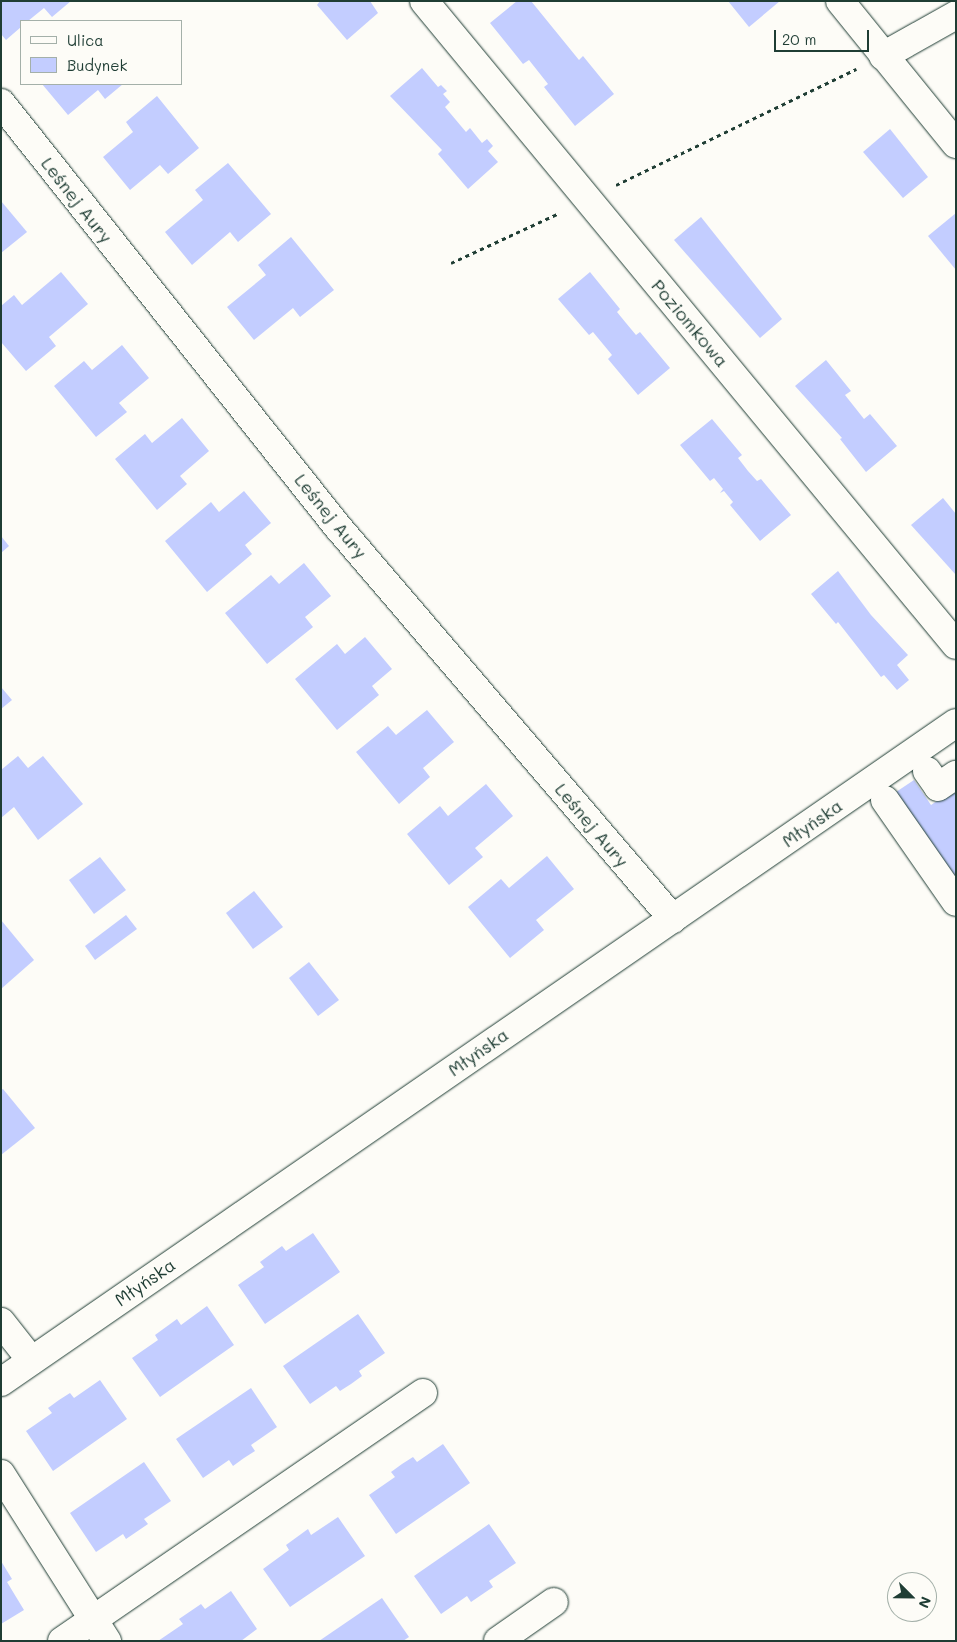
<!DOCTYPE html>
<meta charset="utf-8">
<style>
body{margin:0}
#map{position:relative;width:957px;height:1642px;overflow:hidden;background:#fdfcf7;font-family:Mali,sans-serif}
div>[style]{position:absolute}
.building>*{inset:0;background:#c3cdff}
.path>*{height:3px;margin-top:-1.5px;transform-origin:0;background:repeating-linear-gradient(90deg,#1f3d34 0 4px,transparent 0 8px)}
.roads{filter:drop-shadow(0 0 1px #1f3d34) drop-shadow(0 0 1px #1f3d34)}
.minor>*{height:28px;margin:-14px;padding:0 14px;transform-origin:14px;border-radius:14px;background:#fdfcf7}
span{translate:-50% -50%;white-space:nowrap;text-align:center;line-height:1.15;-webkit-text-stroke:4.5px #fdfcf7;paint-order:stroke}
.street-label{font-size:18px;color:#1f3d34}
.frame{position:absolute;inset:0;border:2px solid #1f3d34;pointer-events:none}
.legend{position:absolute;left:20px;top:20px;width:162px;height:65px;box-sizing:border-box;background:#fdfcf7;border:1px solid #a4b0a9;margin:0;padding:6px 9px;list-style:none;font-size:15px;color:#1f3d34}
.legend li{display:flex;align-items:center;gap:10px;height:25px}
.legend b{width:25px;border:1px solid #a4b0a9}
.north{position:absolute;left:887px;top:1572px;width:50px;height:50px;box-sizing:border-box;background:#fdfcf7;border:1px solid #a4b0a9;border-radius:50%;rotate:113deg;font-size:14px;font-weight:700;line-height:20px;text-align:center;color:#1f3d34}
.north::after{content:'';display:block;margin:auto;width:18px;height:22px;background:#1f3d34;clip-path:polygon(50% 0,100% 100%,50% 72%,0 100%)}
.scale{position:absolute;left:774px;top:30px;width:95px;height:22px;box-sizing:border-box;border:2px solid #1f3d34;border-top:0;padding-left:6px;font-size:15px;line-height:18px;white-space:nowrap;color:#1f3d34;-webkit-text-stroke:4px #fdfcf7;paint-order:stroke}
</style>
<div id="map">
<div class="building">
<div style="clip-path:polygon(1px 1px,71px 1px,52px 17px,44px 8px,28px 21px,21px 21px,21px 27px,6px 40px,1px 34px)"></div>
<div style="clip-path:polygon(320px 1px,370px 1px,378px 13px,347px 40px,317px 5px)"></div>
<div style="clip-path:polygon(517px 1px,531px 1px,579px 60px,583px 56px,614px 94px,575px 126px,544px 87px,548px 84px,529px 60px,523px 64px,490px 23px)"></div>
<div style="clip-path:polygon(728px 1px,780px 1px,749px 27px)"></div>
<div style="clip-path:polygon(422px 68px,438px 87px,441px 85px,447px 91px,443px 94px,450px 102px,445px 107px,466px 132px,470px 128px,482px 143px,487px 139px,493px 146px,488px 151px,498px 162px,468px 189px,438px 154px,442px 150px,390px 96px)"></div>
<div style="clip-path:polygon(42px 84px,123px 84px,105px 99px,98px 90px,68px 115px)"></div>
<div style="clip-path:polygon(157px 96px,199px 148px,168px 174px,160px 165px,130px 190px,103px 157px,133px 132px,126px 122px)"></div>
<div style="clip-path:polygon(890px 129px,928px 177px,903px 198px,863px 152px)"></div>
<div style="clip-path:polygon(228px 163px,271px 214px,238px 242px,230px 232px,192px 265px,165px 232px,203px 200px,195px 190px)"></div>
<div style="clip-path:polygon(1px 201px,27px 232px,1px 253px)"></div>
<div style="clip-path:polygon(956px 213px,956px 270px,928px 236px)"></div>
<div style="clip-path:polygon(701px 217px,782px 319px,760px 338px,674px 240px)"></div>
<div style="clip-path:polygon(291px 237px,334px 290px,300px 317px,293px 308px,254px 340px,227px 307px,266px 275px,258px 265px)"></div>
<div style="clip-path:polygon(61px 272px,88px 304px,49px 337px,56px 346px,26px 371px,1px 342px,1px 306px,14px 295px,22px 305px)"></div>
<div style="clip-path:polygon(590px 272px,620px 309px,617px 312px,626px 323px,636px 335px,640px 332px,670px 368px,638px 395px,608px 359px,612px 355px,593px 332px,589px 335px,558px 299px)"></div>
<div style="clip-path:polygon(122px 345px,149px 378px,119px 403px,127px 412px,96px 437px,54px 386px,84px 361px,92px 370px)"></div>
<div style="clip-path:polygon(826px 360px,851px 391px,845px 395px,864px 419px,870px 414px,897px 446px,866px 472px,840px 439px,842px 438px,795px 386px)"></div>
<div style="clip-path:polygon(182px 418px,209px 451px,180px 476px,187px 484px,157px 510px,115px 459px,145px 434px,152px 443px)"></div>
<div style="clip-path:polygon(712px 419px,742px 455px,738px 458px,748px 471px,757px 481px,761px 479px,791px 515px,760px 541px,730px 505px,733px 502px,724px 491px,720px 493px,723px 489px,714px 478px,710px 481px,680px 445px)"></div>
<div style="clip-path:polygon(244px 491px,271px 523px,245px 545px,252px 554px,207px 592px,165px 541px,211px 502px,219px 512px)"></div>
<div style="clip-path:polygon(943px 498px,956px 514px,956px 575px,911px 525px)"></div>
<div style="clip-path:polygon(1px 536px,9px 546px,1px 553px)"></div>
<div style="clip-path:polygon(304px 563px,331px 596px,305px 617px,313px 627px,267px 664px,225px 613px,271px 575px,279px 584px)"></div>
<div style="clip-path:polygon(838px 571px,871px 615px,908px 655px,897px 665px,909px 680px,897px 690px,884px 675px,881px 677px,838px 622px,836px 624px,811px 594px)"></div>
<div style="clip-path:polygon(365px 637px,392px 669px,372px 686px,379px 695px,337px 730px,295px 679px,337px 644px,345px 654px)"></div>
<div style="clip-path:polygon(1px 687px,12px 700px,1px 709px)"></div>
<div style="clip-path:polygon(427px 710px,454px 742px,423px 768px,430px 777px,399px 804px,356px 752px,388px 726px,396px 735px)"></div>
<div style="clip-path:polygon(18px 756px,28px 768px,43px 756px,83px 804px,38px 840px,14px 807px,1px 818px,1px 770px)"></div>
<div style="clip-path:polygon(914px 780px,931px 805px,956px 788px,956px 880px,896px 792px)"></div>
<div style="clip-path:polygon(486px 784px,513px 816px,475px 848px,483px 857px,449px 885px,407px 834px,440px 806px,448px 816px)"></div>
<div style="clip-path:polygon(547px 856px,574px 889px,536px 920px,544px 930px,510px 958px,468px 907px,501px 879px,509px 888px)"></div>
<div style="clip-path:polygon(100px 857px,126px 890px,94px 914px,69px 880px)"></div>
<div style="clip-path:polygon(254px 891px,283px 927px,253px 949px,226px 913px)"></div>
<div style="clip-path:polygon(126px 915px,137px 929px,95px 960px,85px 946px)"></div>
<div style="clip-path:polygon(1px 920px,34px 960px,1px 989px)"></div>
<div style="clip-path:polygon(309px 962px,339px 1000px,318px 1016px,289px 978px)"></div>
<div style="clip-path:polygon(3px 1089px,35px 1128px,1px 1155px,1px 1090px)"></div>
<div style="clip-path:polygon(313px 1233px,340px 1272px,265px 1324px,238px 1285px,264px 1267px,260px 1262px,282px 1246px,286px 1251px)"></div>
<div style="clip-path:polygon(207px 1306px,234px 1345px,160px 1397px,132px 1358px,158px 1340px,155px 1335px,177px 1319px,181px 1325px)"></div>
<div style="clip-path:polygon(358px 1314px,385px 1353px,359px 1371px,362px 1376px,351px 1384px,340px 1391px,336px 1386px,310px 1404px,283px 1366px)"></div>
<div style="clip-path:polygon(100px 1380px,127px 1419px,53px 1471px,26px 1431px,52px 1413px,48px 1408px,59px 1400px,70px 1393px,74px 1398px)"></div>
<div style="clip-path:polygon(251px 1388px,277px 1427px,251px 1445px,255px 1451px,244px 1458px,233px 1466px,229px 1460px,203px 1478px,176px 1439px)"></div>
<div style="clip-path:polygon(443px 1444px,470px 1483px,396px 1534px,369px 1495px,395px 1477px,391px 1472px,402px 1464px,413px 1457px,417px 1462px)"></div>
<div style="clip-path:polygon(144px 1462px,171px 1501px,144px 1519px,148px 1524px,126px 1539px,123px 1534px,96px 1552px,70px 1513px)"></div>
<div style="clip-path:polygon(338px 1517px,365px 1556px,290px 1607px,263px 1569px,289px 1550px,286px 1545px,308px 1529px,311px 1535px)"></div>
<div style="clip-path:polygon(489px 1524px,516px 1563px,489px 1581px,493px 1587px,471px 1602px,467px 1596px,441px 1614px,414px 1576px)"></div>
<div style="clip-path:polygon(1px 1561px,12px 1579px,7px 1582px,24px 1610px,1px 1624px)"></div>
<div style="clip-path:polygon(231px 1591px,257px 1629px,241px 1641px,158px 1641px,183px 1624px,179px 1619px,201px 1604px,205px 1609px)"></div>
<div style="clip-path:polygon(382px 1598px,409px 1637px,403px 1641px,319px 1641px)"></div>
</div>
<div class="path">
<div style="left:616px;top:185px;width:267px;rotate:-25.8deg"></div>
<div style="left:451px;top:263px;width:119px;rotate:-24.8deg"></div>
</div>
<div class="roads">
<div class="minor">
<div style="left:424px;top:1px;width:835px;rotate:50.44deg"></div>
<div style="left:840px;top:1px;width:184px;rotate:51deg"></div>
<div style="left:883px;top:56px;width:84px;rotate:-29.3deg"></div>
<div style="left:1px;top:103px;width:540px;rotate:51.54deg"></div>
<div style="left:337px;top:526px;width:517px;rotate:49.47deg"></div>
<div style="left:927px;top:771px;width:19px;rotate:55deg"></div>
<div style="left:938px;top:787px;width:22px;rotate:-34deg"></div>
<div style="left:885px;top:800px;width:124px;rotate:55.2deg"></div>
<div style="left:1px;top:1322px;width:48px;rotate:51.7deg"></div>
<div style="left:1px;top:1382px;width:1160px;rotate:-34.61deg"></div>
<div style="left:1px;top:1474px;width:198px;rotate:57.6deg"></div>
<div style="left:62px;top:1641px;width:438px;rotate:-34.5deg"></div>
<div style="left:498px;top:1641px;width:68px;rotate:-34.9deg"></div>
</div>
</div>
<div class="street-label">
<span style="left:77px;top:200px;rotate:52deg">Leśnej Aury</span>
<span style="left:690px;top:323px;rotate:50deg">Poziomkowa</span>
<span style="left:331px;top:516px;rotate:51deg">Leśnej Aury</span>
<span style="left:812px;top:823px;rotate:-35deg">Młyńska</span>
<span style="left:592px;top:825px;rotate:50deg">Leśnej Aury</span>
<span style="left:478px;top:1052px;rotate:-35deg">Młyńska</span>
<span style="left:145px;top:1282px;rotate:-35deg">Młyńska</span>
</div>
<div class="frame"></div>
<ul class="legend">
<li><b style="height:6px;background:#fdfcf7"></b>Ulica</li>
<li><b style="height:14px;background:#c3cdff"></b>Budynek</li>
</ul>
<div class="north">N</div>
<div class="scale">20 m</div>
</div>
